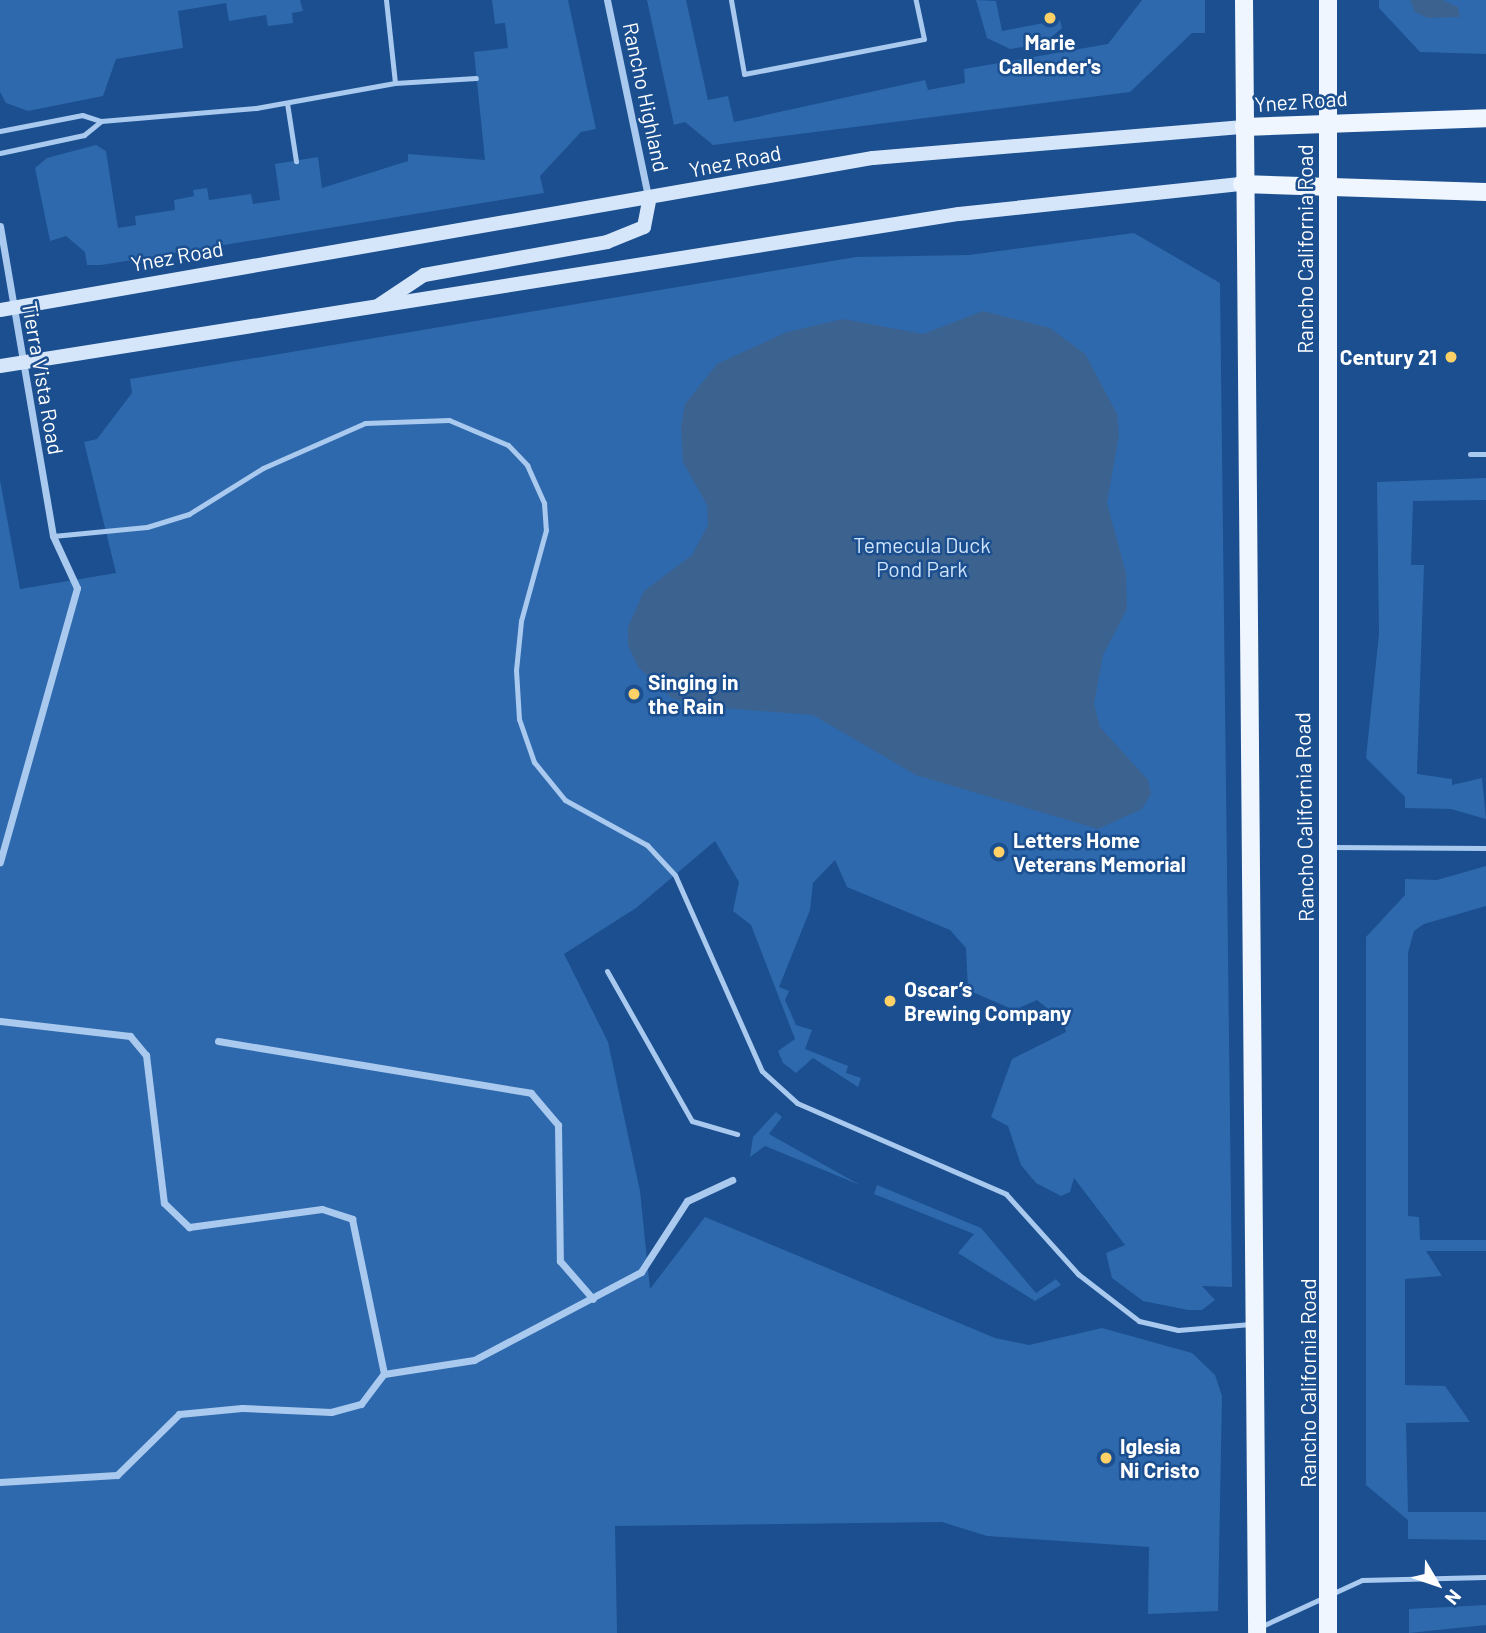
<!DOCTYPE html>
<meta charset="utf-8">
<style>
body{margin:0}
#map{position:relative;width:1486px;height:1633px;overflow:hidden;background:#1b4f8f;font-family:Barlow,sans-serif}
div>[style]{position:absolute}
.green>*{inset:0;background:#2e69ad}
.water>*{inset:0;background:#3c6290}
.lane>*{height:5px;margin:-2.5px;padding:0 2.5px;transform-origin:2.5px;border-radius:2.5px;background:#a9c9ee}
.street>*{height:7px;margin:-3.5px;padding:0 3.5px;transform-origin:3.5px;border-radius:3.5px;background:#a9c9ee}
.secondary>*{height:14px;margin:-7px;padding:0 7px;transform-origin:7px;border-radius:7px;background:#d6e6fa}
.primary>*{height:18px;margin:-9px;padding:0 9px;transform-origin:9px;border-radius:9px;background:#f0f6ff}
.dots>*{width:19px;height:19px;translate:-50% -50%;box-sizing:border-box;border:4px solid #1b4f8f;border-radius:50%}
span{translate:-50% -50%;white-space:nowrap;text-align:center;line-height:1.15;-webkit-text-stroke:5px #1b4f8f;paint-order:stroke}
.poi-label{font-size:21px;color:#fff;font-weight:700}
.right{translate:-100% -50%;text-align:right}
.left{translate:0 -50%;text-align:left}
.street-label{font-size:21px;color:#fff}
.park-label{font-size:21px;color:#cfe3fa}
.north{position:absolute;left:1402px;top:1549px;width:70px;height:70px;-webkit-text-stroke:5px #1b4f8f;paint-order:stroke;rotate:129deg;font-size:19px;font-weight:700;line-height:28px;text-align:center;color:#fff}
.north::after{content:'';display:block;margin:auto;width:24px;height:32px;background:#fff;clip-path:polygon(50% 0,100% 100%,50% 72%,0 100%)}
</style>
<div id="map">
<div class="green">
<div style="clip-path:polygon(0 0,300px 0,303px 11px,292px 13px,293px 23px,268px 26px,266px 15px,229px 21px,226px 3px,178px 11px,183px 48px,116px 59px,103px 96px,28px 111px,6px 103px,0 92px)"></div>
<div style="clip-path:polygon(492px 0,568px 0,596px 129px,581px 132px,540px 176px,544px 193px,101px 265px,87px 265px,85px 252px,66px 236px,50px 241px,35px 168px,47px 158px,96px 145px,106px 151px,118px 228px,136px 225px,135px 216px,175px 210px,174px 200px,194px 196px,193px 190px,207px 188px,209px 200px,251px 194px,253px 204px,280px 200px,275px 164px,318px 157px,322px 188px,408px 161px,408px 154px,485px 160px,474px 52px,508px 48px,505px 23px,495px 24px)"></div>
<div style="clip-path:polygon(647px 0,686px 0,708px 100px,728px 96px,734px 122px,925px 80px,928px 90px,965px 83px,964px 69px,1108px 44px,1142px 0,1205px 0,1205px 33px,1192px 33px,1130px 92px,713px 145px,685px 122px,674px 125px)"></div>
<div style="clip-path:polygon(976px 0,996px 1px,1002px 31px,1060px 20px,1062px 28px,1043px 44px,1010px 49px,987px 38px)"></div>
<div style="clip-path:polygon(1379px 0,1486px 0,1486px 54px,1420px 52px,1379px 8px)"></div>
<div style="clip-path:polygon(1134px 233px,1220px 283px,1232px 1287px,1202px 1286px,1215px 1300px,1202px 1310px,1188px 1310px,1143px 1301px,1112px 1278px,1106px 1253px,1125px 1245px,1074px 1178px,1070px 1192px,1061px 1196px,1036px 1183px,1021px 1165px,1008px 1126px,991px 1117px,1012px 1059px,1066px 1032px,1063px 1021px,1037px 1000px,1014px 1010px,968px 990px,966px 948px,950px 930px,847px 887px,835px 860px,813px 883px,810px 910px,779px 987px,789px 991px,785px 1000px,796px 1025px,812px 1030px,805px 1049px,848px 1066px,846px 1073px,861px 1078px,858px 1087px,813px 1058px,796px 1073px,783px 1063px,778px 1051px,795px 1039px,751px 925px,733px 911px,739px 882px,715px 841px,636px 908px,564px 954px,608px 1042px,640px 1191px,650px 1289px,705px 1217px,995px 1338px,1029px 1345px,1102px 1328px,1192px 1353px,1215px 1375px,1222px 1396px,1218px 1611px,1148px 1614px,1149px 1547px,987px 1536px,942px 1522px,615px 1526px,617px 1633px,0 1633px,0 480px,20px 589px,116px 573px,84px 442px,97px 439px,132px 393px,130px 379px,856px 257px,969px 255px)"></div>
<div style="clip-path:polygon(1486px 478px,1486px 500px,1413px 501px,1411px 565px,1424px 565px,1417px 774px,1452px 779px,1452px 785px,1482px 778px,1486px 819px,1451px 809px,1405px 808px,1405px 797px,1366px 758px,1379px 634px,1377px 482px)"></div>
<div style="clip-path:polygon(1486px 866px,1486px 906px,1424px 924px,1414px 931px,1408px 953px,1408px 1216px,1419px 1217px,1420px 1240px,1486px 1240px,1486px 1251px,1426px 1251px,1442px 1276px,1405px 1279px,1405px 1385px,1445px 1386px,1470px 1422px,1406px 1423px,1408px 1512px,1486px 1512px,1486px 1540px,1408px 1539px,1408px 1520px,1366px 1485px,1366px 937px,1405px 895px,1405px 879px,1437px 880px)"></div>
<div style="clip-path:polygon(776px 1112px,782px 1117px,769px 1134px,860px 1185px,765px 1146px,750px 1157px,753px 1137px)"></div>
<div style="clip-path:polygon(877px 1185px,981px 1228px,1036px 1293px,1056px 1279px,1061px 1285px,1035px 1301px,958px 1253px,974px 1234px,874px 1194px)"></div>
<div style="clip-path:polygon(1486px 1605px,1486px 1625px,1409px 1633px,1409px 1609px)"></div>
</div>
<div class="water">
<div style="clip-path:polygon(1410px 0,1442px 0,1458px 7px,1460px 17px,1428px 18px,1415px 12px)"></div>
<div style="clip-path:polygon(983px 311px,1050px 328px,1085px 354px,1117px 414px,1119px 435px,1107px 503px,1126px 573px,1127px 609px,1103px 655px,1094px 704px,1100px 727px,1148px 780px,1151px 794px,1142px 809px,1098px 829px,916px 775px,813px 715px,696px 706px,672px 698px,638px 667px,628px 645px,628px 627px,644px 591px,692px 555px,708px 525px,707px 505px,683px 462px,681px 427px,685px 404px,717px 364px,787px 332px,843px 319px,923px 334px)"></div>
</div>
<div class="lane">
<div style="left:386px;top:0;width:83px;rotate:83.8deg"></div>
<div style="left:731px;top:0;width:75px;rotate:80deg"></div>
<div style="left:744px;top:74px;width:183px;rotate:-11deg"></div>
<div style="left:924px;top:39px;width:40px;rotate:-102deg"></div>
<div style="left:287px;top:103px;width:59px;rotate:81.2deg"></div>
<div style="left:0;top:131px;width:84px;rotate:-11deg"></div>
<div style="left:82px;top:115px;width:20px;rotate:18deg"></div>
<div style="left:101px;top:121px;width:156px;rotate:-4.8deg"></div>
<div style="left:256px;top:108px;width:141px;rotate:-10.2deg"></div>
<div style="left:395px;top:83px;width:81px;rotate:-3.5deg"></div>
<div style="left:0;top:153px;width:86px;rotate:-12.1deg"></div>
<div style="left:84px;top:135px;width:22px;rotate:-39deg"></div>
<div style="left:1470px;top:454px;width:16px"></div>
<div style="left:53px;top:536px;width:94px;rotate:-5.5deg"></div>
<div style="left:147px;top:527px;width:44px;rotate:-17.2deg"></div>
<div style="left:189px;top:514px;width:87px;rotate:-31.9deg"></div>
<div style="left:263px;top:468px;width:111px;rotate:-23.8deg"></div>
<div style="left:365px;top:423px;width:84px;rotate:-2deg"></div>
<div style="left:449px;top:420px;width:64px;rotate:23deg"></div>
<div style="left:508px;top:445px;width:28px;rotate:46deg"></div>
<div style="left:527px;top:465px;width:42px;rotate:65.9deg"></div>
<div style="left:544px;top:503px;width:27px;rotate:86deg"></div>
<div style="left:546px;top:530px;width:94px;rotate:105.4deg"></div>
<div style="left:521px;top:621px;width:49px;rotate:95.8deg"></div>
<div style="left:516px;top:670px;width:49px;rotate:86.5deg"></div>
<div style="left:519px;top:719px;width:46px;rotate:70.8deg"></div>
<div style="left:534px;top:762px;width:49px;rotate:50.8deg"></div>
<div style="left:565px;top:800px;width:94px;rotate:28.8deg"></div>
<div style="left:647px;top:845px;width:41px;rotate:47deg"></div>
<div style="left:675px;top:875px;width:214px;rotate:66.1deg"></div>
<div style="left:762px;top:1071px;width:47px;rotate:42.4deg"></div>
<div style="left:797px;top:1103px;width:228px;rotate:23.5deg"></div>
<div style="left:1006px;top:1194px;width:108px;rotate:48deg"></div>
<div style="left:1078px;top:1274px;width:77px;rotate:37.6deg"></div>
<div style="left:1139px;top:1321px;width:40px;rotate:13deg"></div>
<div style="left:1178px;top:1330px;width:73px;rotate:-4.7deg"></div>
<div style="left:1332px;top:847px;width:154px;rotate:0.4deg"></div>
<div style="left:607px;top:971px;width:172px;rotate:60.5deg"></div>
<div style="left:692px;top:1121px;width:47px;rotate:16.1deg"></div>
<div style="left:1262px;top:1626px;width:110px;rotate:-24.7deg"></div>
<div style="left:1362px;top:1580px;width:124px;rotate:-1.4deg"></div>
</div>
<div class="street">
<div style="left:607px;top:0;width:201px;rotate:78.2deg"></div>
<div style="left:0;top:226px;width:314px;rotate:80.3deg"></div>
<div style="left:53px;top:536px;width:57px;rotate:65.2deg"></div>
<div style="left:77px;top:588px;width:285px;rotate:105.7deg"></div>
<div style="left:0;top:1021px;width:131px;rotate:6.6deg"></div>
<div style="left:130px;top:1036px;width:25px;rotate:50deg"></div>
<div style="left:146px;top:1055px;width:149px;rotate:83.1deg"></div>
<div style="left:164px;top:1203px;width:35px;rotate:44deg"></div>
<div style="left:189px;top:1227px;width:134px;rotate:-7.7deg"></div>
<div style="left:322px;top:1209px;width:32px;rotate:18deg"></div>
<div style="left:352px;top:1219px;width:158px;rotate:78.3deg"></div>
<div style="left:218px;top:1041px;width:317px;rotate:9.4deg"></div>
<div style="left:531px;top:1093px;width:42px;rotate:49.8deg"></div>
<div style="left:558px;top:1125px;width:136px;rotate:89.2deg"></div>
<div style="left:560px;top:1261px;width:50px;rotate:49deg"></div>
<div style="left:0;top:1482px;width:117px;rotate:-3.4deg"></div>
<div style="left:117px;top:1475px;width:87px;rotate:-44.5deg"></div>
<div style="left:179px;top:1414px;width:63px;rotate:-5.4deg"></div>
<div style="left:242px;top:1408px;width:89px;rotate:2.6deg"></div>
<div style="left:331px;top:1412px;width:31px;rotate:-15deg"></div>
<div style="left:361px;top:1404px;width:38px;rotate:-53deg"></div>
<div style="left:384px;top:1374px;width:91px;rotate:-8.8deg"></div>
<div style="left:474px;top:1360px;width:189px;rotate:-27.8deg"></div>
<div style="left:641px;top:1272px;width:85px;rotate:-57.1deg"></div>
<div style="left:687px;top:1201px;width:50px;rotate:-25deg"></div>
</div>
<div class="secondary">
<div style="left:379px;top:305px;width:54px;rotate:-33.7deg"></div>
<div style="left:424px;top:275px;width:186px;rotate:-10.2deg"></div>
<div style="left:607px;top:242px;width:40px;rotate:-22deg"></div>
<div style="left:644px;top:227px;width:26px;rotate:-79deg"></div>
<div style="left:0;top:310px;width:886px;rotate:-9.88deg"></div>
<div style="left:873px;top:158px;width:372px;rotate:-4.8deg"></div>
<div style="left:0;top:366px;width:971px;rotate:-9.01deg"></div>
<div style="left:959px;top:214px;width:285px;rotate:-6.1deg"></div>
</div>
<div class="primary">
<div style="left:1244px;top:0;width:1633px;rotate:89.54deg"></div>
<div style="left:1244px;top:127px;width:242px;rotate:-2.1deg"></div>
<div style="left:1242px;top:184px;width:244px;rotate:1.9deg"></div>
<div style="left:1328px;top:1633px;width:1633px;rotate:-90deg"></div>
</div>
<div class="dots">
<div style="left:1050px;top:18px;background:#ffd166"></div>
<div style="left:1451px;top:357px;background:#ffd166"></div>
<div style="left:634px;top:694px;background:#ffd166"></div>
<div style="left:999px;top:852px;background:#ffd166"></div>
<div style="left:890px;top:1001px;background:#ffd166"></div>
<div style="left:1106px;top:1458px;background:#ffd166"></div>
</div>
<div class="poi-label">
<span style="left:1050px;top:54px">Marie<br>Callender's</span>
<span class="right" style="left:1437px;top:357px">Century 21</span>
<span class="left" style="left:648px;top:694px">Singing in<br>the Rain</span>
<span class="left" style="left:1013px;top:852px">Letters Home<br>Veterans Memorial</span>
<span class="left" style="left:904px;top:1001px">Oscar’s<br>Brewing Company</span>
<span class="left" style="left:1120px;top:1458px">Iglesia<br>Ni Cristo</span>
</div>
<div class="street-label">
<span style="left:646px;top:97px;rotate:78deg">Rancho Highland</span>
<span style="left:1301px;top:101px;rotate:-4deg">Ynez Road</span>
<span style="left:735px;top:161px;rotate:-11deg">Ynez Road</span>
<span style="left:1305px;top:249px;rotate:-90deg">Rancho California Road</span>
<span style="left:177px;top:256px;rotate:-10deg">Ynez Road</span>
<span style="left:43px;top:378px;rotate:80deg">Tierra Vista Road</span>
<span style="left:1304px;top:817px;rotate:-91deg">Rancho California Road</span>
<span style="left:1308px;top:1383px;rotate:-90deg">Rancho California Road</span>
</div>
<div class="park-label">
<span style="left:922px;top:557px">Temecula Duck<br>Pond Park</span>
</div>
<div class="north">N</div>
</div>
